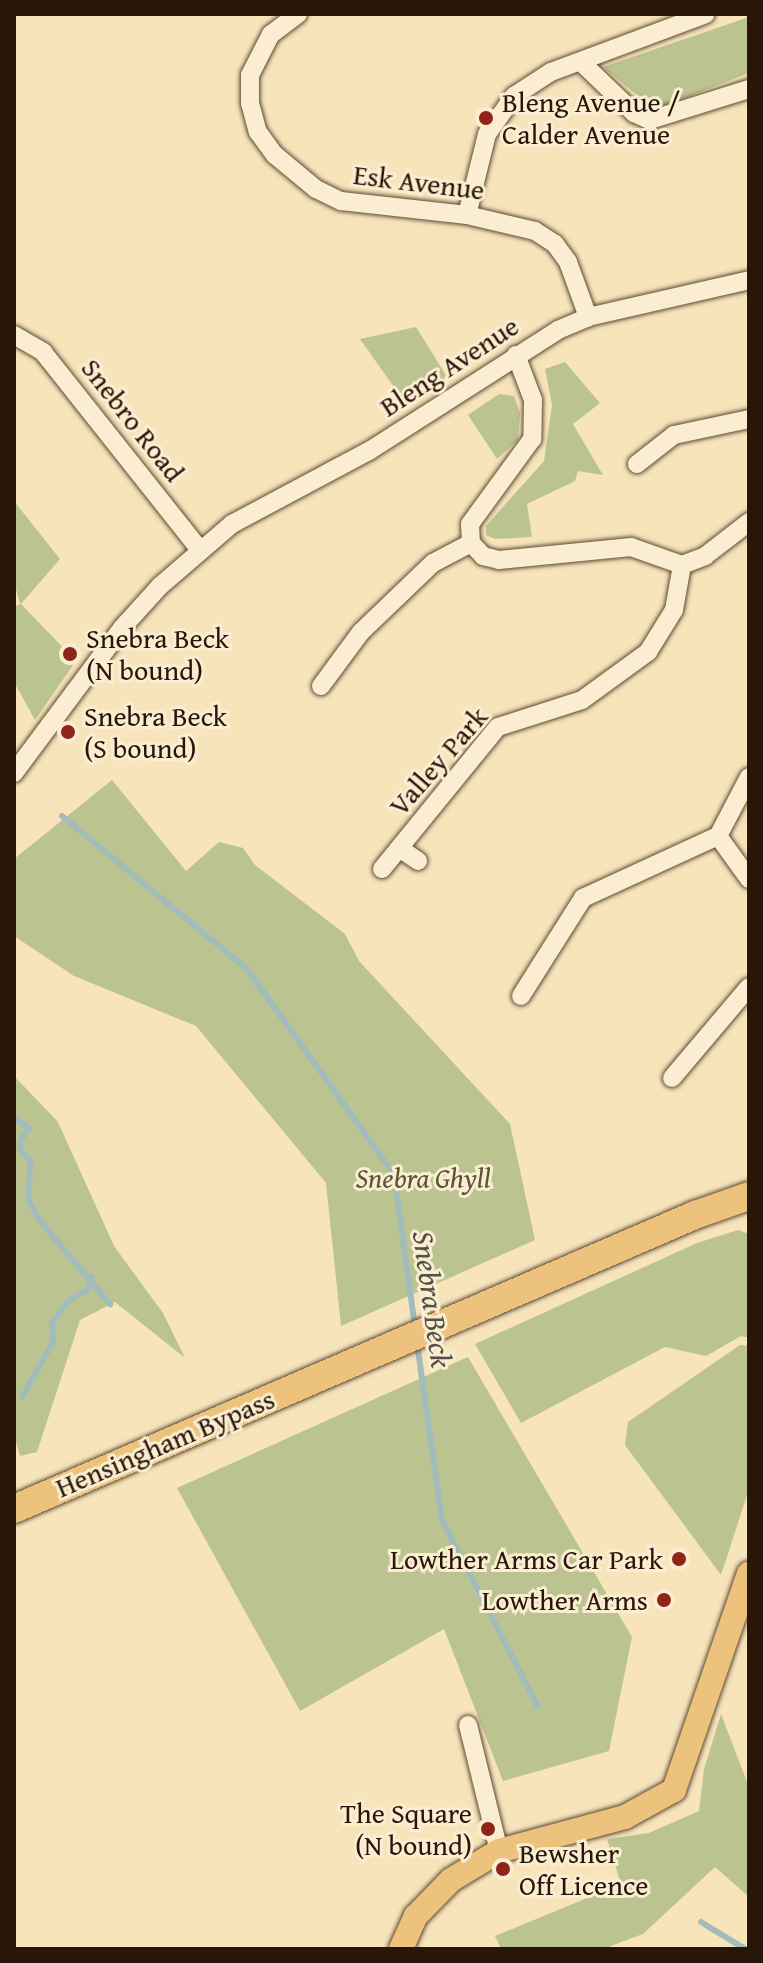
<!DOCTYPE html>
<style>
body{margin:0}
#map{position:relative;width:763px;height:1963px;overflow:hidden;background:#f7e4ba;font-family:"Gentium Book Plus",serif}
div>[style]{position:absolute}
.green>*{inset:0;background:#bbc491}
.stream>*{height:6px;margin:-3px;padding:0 3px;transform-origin:3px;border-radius:3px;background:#a2bcbb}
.roads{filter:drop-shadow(0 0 2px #5c4a34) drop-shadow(0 0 2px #5c4a34)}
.minor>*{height:18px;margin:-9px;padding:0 9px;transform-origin:9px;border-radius:9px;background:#faedd2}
.major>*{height:24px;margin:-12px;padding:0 12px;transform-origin:12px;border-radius:12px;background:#ecc27d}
.highway>*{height:28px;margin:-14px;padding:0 14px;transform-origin:14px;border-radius:14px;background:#ecc27d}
.dots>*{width:22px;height:22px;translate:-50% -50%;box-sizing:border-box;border:4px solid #faedd2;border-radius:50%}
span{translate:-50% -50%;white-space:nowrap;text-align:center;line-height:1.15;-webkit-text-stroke:6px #faedd2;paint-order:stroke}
.poi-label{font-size:28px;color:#281708}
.left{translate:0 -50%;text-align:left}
.right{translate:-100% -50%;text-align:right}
.street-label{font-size:28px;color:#281708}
.park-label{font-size:28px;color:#5b5438;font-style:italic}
.water-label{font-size:30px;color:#535147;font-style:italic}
.frame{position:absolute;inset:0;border:16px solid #281708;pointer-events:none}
</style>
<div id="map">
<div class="green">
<div style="clip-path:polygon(749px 17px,749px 73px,666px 105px,649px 105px,603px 67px)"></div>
<div style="clip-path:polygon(416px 327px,447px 377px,406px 404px,360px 339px)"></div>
<div style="clip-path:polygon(565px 362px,600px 403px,573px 424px,603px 475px,578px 471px,575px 481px,527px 504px,532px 537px,495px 539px,486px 535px,486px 526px,544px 461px,552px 405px,545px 369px)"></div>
<div style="clip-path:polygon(499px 394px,514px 396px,520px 413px,518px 440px,497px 459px,468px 415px)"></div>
<div style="clip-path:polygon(14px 501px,60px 559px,21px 604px,76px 661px,35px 720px,14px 682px,14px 607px,20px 604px,14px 582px)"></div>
<div style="clip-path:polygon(112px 780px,186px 871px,219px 842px,243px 848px,255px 865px,345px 934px,359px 961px,510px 1124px,535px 1240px,341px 1326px,326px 1183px,196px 1026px,74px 976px,14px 936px,14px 859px)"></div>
<div style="clip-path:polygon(14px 1076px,58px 1122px,114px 1246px,163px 1313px,185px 1358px,115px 1302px,80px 1320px,37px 1452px,20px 1456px,14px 1435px)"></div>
<div style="clip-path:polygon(738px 1230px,749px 1234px,749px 1338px,741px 1336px,706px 1356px,665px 1347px,521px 1423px,475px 1344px,697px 1243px)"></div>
<div style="clip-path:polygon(740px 1345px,749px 1346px,749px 1489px,721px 1575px,625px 1445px,628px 1422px)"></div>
<div style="clip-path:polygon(468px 1357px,632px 1637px,609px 1751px,503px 1781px,444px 1629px,300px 1711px,177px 1488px)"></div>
<div style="clip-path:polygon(721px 1714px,749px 1787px,749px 1897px,715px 1867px,643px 1934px,603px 1949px,501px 1949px,495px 1936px,621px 1884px,607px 1839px,649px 1833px,699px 1811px,704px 1769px)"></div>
</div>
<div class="stream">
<div style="left:62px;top:816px;width:240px;rotate:39.6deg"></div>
<div style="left:247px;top:969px;width:252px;rotate:54.4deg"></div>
<div style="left:394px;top:1174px;width:155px;rotate:82.2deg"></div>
<div style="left:14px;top:1118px;width:18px;rotate:34deg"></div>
<div style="left:29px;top:1128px;width:16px;rotate:125deg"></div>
<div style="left:20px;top:1141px;width:9px;rotate:90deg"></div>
<div style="left:20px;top:1150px;width:14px;rotate:45deg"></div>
<div style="left:30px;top:1160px;width:41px;rotate:91.4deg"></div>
<div style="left:29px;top:1201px;width:23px;rotate:61deg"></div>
<div style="left:40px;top:1221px;width:109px;rotate:49.9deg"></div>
<div style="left:417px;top:1343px;width:179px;rotate:82deg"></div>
<div style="left:442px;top:1520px;width:210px;rotate:62.8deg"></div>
<div style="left:22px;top:1397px;width:63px;rotate:-60.6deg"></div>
<div style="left:53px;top:1342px;width:19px;rotate:-93deg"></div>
<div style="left:52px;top:1323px;width:26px;rotate:-54deg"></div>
<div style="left:67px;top:1302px;width:26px;rotate:-32deg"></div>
<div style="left:89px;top:1288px;width:12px;rotate:-76deg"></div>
<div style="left:701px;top:1922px;width:52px;rotate:31.5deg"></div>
</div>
<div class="roads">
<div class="minor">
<div style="left:298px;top:14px;width:34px;rotate:143deg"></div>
<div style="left:271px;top:34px;width:46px;rotate:117.1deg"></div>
<div style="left:250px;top:75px;width:28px;rotate:90deg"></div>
<div style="left:250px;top:103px;width:30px;rotate:75deg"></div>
<div style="left:258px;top:132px;width:29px;rotate:54deg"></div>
<div style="left:275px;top:155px;width:53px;rotate:39.7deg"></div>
<div style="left:316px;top:189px;width:28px;rotate:26deg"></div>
<div style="left:341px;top:201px;width:127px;rotate:6.3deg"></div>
<div style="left:467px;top:215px;width:70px;rotate:13.2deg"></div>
<div style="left:535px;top:231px;width:24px;rotate:33deg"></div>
<div style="left:555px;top:244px;width:22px;rotate:54deg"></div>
<div style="left:568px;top:262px;width:59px;rotate:70deg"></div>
<div style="left:581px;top:62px;width:74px;rotate:43.9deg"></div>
<div style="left:634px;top:113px;width:17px;rotate:24deg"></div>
<div style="left:650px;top:120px;width:104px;rotate:-17.4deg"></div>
<div style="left:467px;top:215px;width:83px;rotate:-76.1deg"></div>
<div style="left:487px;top:134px;width:47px;rotate:-54.6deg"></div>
<div style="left:514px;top:96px;width:44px;rotate:-33deg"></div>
<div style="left:551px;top:72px;width:165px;rotate:-20.5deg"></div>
<div style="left:14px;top:335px;width:34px;rotate:30deg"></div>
<div style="left:43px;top:352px;width:251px;rotate:51.6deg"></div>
<div style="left:516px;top:355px;width:48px;rotate:69.3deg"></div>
<div style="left:533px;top:400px;width:39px;rotate:91deg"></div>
<div style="left:532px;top:439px;width:105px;rotate:126.1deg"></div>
<div style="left:470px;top:524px;width:19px;rotate:87deg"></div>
<div style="left:471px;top:543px;width:18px;rotate:47deg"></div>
<div style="left:483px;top:556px;width:16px;rotate:14deg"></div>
<div style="left:499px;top:560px;width:133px;rotate:-5.6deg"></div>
<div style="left:631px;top:547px;width:54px;rotate:19.4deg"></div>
<div style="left:682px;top:565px;width:25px;rotate:-21deg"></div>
<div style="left:705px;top:556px;width:56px;rotate:-37.7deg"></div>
<div style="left:637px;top:464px;width:47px;rotate:-38.1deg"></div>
<div style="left:674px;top:435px;width:77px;rotate:-12deg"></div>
<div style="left:321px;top:686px;width:67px;rotate:-53.5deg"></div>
<div style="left:361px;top:632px;width:100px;rotate:-43.8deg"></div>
<div style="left:433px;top:563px;width:43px;rotate:-27.8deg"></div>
<div style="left:14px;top:773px;width:181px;rotate:-53.3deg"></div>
<div style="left:122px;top:628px;width:57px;rotate:-47.9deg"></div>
<div style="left:160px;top:586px;width:95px;rotate:-40.7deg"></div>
<div style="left:232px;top:524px;width:155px;rotate:-28.1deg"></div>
<div style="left:369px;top:451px;width:224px;rotate:-32.6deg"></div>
<div style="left:558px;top:330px;width:33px;rotate:-23deg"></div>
<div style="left:588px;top:317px;width:165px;rotate:-12.9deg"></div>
<div style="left:749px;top:777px;width:67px;rotate:117.7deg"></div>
<div style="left:718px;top:836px;width:53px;rotate:54.2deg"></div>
<div style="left:399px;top:848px;width:23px;rotate:34deg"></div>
<div style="left:382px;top:869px;width:183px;rotate:-50.8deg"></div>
<div style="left:498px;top:727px;width:88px;rotate:-17.8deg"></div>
<div style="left:582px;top:700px;width:82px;rotate:-36deg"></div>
<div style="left:648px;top:652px;width:49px;rotate:-58.2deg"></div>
<div style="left:674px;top:610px;width:46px;rotate:-79.9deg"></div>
<div style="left:521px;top:996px;width:116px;rotate:-57.7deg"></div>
<div style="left:583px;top:898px;width:149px;rotate:-24.7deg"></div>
<div style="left:672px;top:1078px;width:119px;rotate:-49.8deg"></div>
<div style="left:468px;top:1725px;width:130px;rotate:76.2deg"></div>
</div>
<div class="major">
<div style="left:401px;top:1949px;width:36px;rotate:-66deg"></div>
<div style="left:416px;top:1916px;width:50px;rotate:-45.8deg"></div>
<div style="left:451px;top:1880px;width:56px;rotate:-31.1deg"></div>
<div style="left:499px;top:1851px;width:131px;rotate:-15.1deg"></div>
<div style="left:625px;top:1817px;width:56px;rotate:-28.9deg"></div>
<div style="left:674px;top:1790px;width:229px;rotate:-70.9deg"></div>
</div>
<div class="highway">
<div style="left:14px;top:1509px;width:742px;rotate:-23.35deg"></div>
<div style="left:695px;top:1215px;width:57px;rotate:-19.4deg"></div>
</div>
</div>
<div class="dots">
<div style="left:486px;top:118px;background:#8f2418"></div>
<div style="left:70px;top:654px;background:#8f2418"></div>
<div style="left:68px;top:732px;background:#8f2418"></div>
<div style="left:679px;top:1559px;background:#8f2418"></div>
<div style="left:664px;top:1600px;background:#8f2418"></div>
<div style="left:488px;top:1829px;background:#8f2418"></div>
<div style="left:503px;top:1869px;background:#8f2418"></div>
</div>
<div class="poi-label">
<span class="left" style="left:502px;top:118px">Bleng Avenue /<br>Calder Avenue</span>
<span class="left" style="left:86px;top:654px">Snebra Beck<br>(N bound)</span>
<span class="left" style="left:84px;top:732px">Snebra Beck<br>(S bound)</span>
<span class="right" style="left:663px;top:1559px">Lowther Arms Car Park</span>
<span class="right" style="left:648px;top:1600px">Lowther Arms</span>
<span class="right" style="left:472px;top:1829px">The Square<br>(N bound)</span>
<span class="left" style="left:519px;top:1869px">Bewsher<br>Off Licence</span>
</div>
<div class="street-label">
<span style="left:419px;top:182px;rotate:7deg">Esk Avenue</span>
<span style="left:449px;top:366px;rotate:-33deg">Bleng Avenue</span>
<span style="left:133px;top:420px;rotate:52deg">Snebro Road</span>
<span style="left:438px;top:761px;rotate:-49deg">Valley Park</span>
<span style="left:165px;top:1443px;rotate:-23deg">Hensingham Bypass</span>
</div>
<div class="park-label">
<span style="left:423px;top:1178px">Snebra Ghyll</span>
</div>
<div class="water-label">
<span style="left:433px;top:1299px;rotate:82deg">Snebra Beck</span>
</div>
<div class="frame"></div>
</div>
